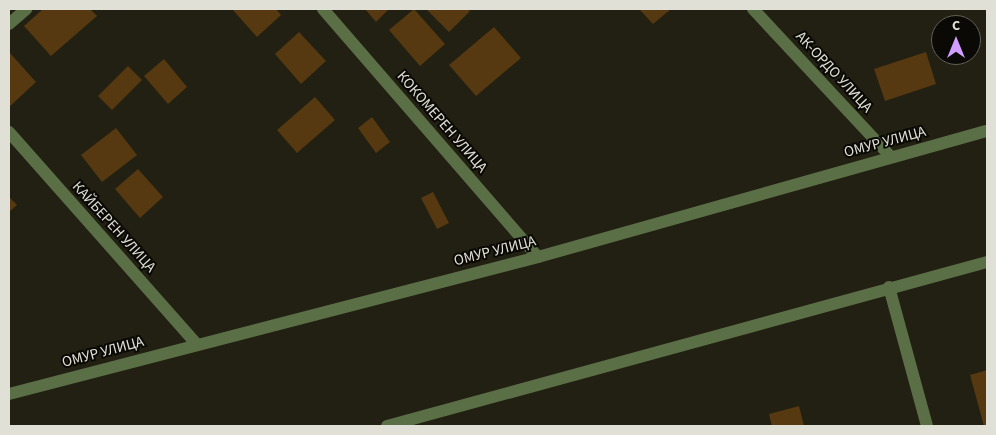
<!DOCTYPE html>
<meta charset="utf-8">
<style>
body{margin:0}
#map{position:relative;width:996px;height:435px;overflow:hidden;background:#222012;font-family:"Source Sans 3",sans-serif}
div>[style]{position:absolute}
.building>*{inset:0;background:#563811}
.minor>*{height:12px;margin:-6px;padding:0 6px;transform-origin:6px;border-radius:6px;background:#5b6f47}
span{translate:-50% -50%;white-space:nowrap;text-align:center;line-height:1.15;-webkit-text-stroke:4px #0a0905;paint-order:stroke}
.street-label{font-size:15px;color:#e1e0d7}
.frame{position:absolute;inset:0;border:10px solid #e1e0d7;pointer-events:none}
.north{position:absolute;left:931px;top:15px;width:50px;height:50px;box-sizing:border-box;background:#0a0905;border:1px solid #605f59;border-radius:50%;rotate:0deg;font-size:14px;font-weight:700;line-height:20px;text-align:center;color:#e1e0d7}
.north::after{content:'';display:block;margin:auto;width:18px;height:22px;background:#d19dfe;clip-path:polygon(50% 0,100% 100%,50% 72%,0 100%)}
</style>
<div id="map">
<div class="building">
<div style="clip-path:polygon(43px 9px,90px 9px,97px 16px,51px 56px,24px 26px)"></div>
<div style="clip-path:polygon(232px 9px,276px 9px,281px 15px,257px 37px)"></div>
<div style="clip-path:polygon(365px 9px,389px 9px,376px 22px)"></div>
<div style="clip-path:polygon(414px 9px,445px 44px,420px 66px,389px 30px)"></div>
<div style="clip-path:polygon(426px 9px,467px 9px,470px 11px,449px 32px)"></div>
<div style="clip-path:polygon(639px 9px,671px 9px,653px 24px)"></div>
<div style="clip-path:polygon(494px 27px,521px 58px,476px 96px,449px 65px)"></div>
<div style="clip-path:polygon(299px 32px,326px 61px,301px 84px,275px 54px)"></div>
<div style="clip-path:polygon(926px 52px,936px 84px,885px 101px,874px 69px)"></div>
<div style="clip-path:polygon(10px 53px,36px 82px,9px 107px,9px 54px)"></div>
<div style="clip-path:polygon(164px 59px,187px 87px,168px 104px,144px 76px)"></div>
<div style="clip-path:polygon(128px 66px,142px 80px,112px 110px,98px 96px)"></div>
<div style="clip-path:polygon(315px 97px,335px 120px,297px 153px,277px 130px)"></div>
<div style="clip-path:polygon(372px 117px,390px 142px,376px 153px,358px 128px)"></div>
<div style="clip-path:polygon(116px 128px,137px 155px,102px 182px,81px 155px)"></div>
<div style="clip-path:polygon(138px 169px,163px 197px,140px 218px,115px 189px)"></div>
<div style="clip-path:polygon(433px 192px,449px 223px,437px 229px,421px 198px)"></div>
<div style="clip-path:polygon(9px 197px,17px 205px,9px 212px)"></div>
<div style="clip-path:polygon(987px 370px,987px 426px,984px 426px,970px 375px)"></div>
<div style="clip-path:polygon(799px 406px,804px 426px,772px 426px,769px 414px)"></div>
</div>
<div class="minor">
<div style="left:323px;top:9px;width:328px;rotate:49.1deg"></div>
<div style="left:753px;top:9px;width:201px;rotate:47deg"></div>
<div style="left:9px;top:24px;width:23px;rotate:-41deg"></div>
<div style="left:9px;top:132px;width:282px;rotate:48.5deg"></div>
<div style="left:889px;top:287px;width:144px;rotate:74.7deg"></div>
<div style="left:9px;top:394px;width:546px;rotate:-14.52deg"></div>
<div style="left:538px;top:257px;width:466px;rotate:-15.7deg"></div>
<div style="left:387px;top:426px;width:622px;rotate:-15.29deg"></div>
</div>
<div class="street-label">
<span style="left:834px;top:72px;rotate:47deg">АК-ОРДО УЛИЦА</span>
<span style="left:442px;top:122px;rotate:49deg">КОКОМЕРЕН УЛИЦА</span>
<span style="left:885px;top:142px;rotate:-15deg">ОМУР УЛИЦА</span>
<span style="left:114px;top:227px;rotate:48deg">КАЙБЕРЕН УЛИЦА</span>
<span style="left:495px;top:251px;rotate:-14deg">ОМУР УЛИЦА</span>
<span style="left:103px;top:352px;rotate:-15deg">ОМУР УЛИЦА</span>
</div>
<div class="frame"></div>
<div class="north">С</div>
</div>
